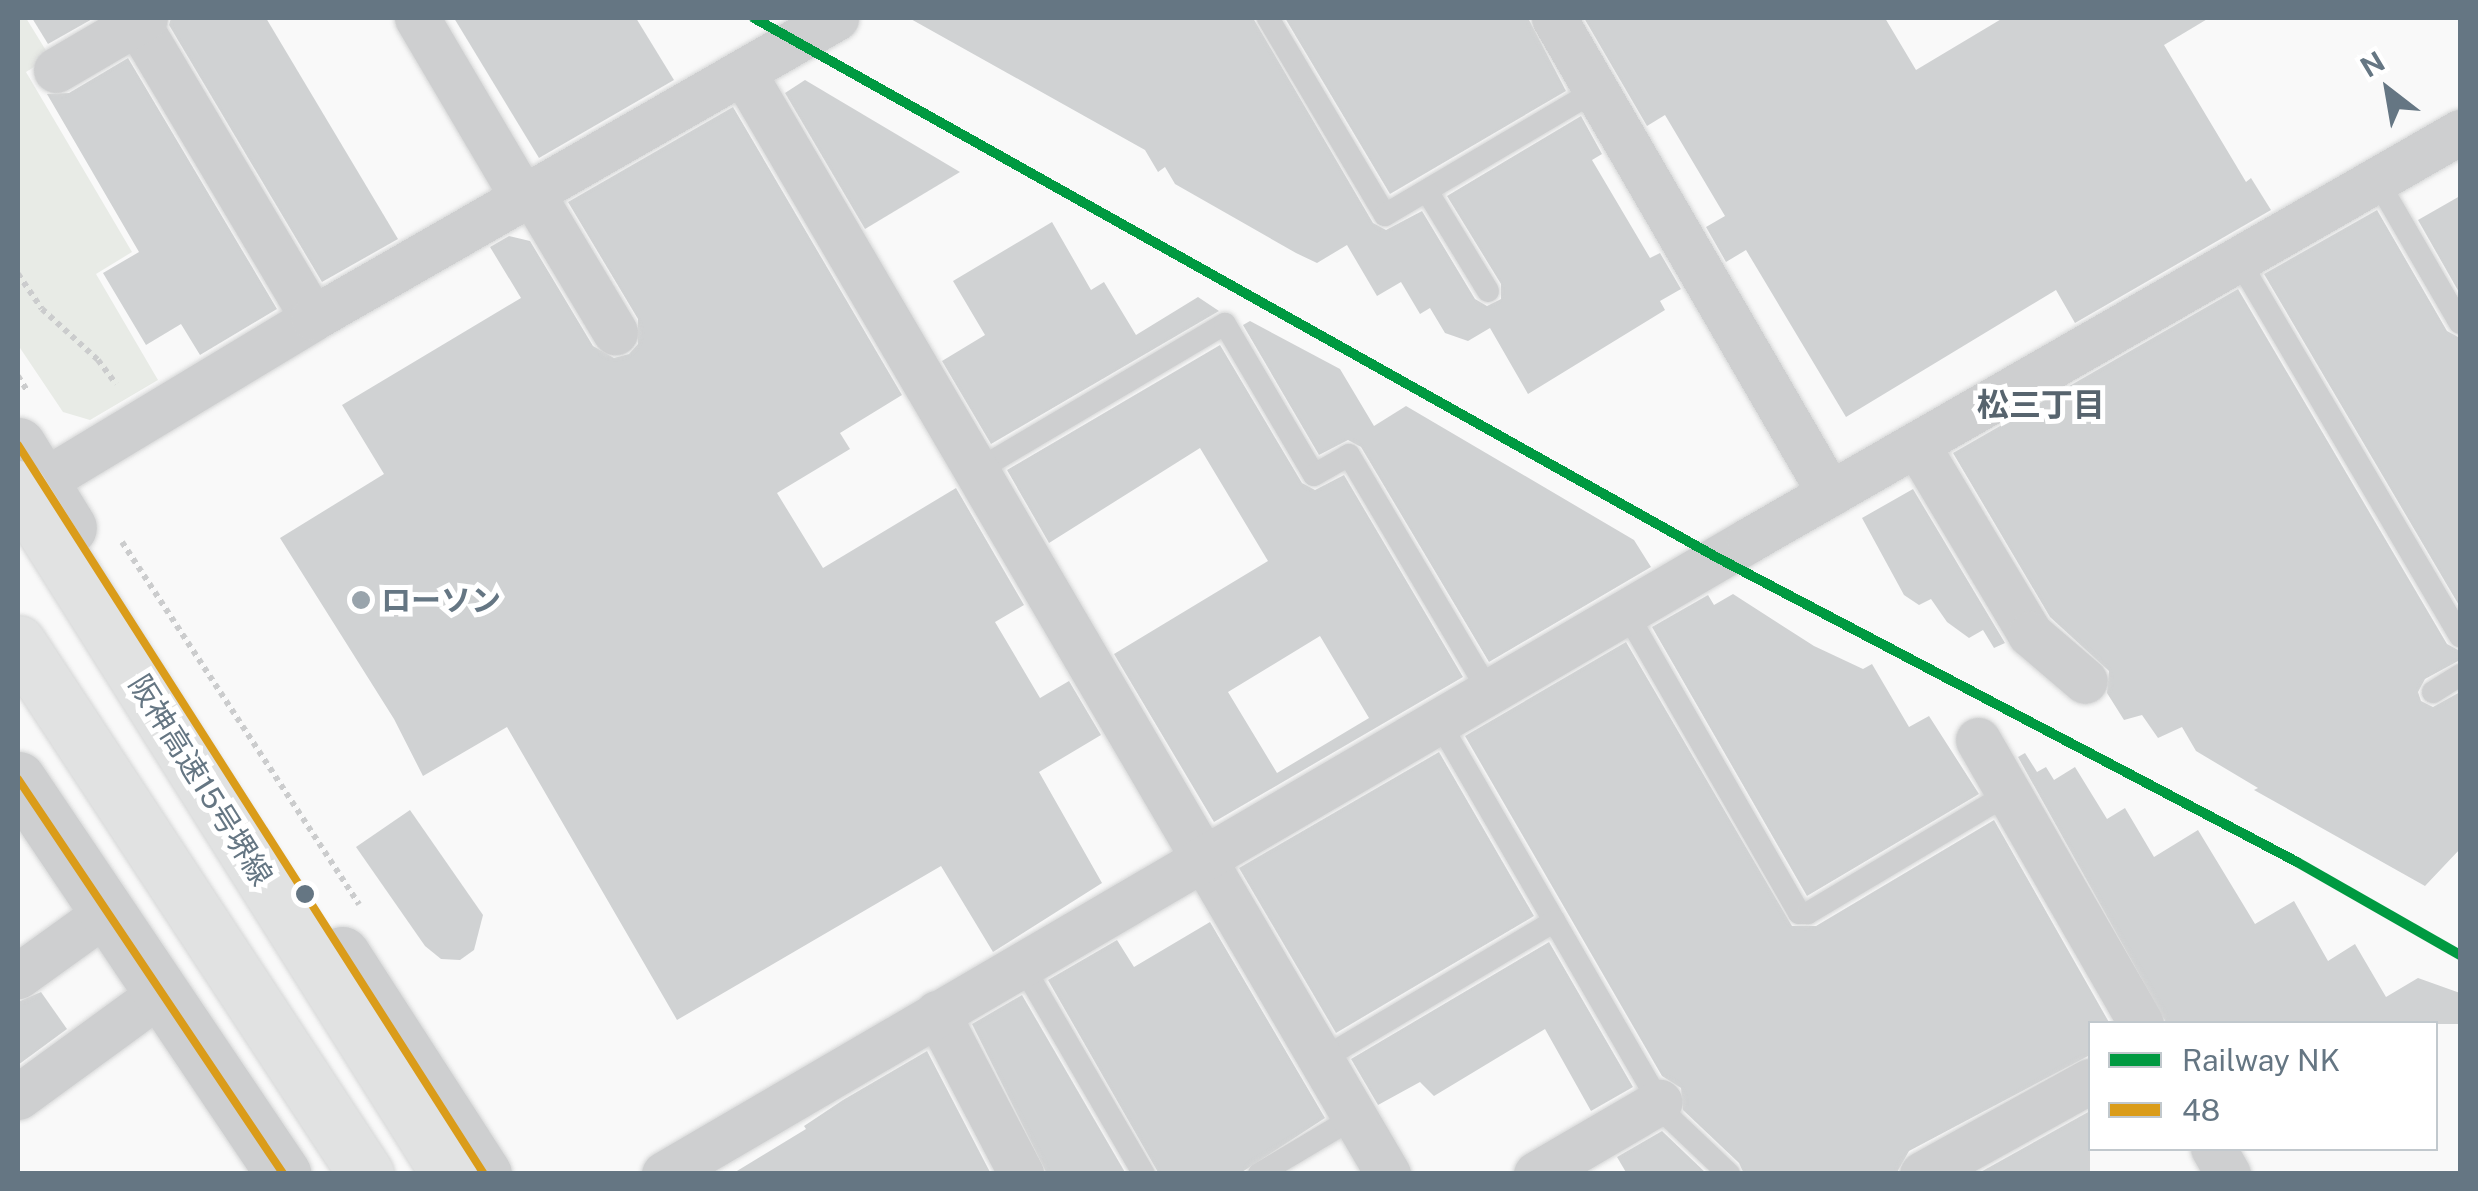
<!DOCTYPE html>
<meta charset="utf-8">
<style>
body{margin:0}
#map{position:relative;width:2478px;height:1191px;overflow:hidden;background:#f9f9f9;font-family:"Public Sans","Noto Sans JP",sans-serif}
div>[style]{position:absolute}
.green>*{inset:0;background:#e8ebe6}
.building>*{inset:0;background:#d0d2d3}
.path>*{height:6px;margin-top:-3px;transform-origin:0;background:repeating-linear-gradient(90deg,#cbcccd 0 5px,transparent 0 10px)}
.roads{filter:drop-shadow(0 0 2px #d5d6d6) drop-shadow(0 0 2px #d5d6d6)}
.service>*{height:22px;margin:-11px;padding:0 11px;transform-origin:11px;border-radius:11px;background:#cecfd0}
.minor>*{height:45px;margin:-22.5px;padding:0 22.5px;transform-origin:22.5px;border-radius:22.5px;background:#cecfd0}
.tertiary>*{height:55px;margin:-27.5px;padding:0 27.5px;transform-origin:27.5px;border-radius:27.5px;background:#cecfd0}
.motorway>*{height:55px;margin:-27.5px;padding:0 27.5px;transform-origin:27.5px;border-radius:27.5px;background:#e1e2e2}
.bus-1>*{height:8px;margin:-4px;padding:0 4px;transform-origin:4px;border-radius:4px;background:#da9c1a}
.rail-1>*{height:10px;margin:-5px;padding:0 5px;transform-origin:5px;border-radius:5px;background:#009a41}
.dots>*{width:28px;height:28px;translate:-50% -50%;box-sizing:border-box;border:5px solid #fff;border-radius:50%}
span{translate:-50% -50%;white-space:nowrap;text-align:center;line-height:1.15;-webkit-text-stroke:10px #fff;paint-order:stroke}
.poi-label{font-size:30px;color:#657683;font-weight:700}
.left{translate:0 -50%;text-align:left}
.street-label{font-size:30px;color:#657683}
.neighbourhood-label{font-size:32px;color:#57646e;font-weight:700}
.frame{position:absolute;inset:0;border:20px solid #657683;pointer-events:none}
.legend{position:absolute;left:2088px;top:1021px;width:350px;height:130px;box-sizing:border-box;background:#fff;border:2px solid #c1c8cd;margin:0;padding:12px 18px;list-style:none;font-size:30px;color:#657683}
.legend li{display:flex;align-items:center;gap:20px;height:50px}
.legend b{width:50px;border:2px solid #c1c8cd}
.north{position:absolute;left:2338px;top:40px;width:100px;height:100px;-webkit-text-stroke:8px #fff;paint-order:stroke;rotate:329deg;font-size:28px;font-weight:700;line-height:40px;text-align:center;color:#657683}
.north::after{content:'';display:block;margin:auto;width:35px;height:45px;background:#657683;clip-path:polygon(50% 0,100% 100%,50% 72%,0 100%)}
</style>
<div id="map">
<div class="green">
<div style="clip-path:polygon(18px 18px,26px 18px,50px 57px,26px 72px,132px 252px,96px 274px,158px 380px,90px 420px,63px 412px,18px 345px)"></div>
</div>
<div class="building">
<div style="clip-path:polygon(32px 18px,94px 18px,48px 44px)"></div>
<div style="clip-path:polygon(171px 18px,266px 18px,398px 239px,322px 282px,169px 25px)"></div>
<div style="clip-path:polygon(454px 18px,636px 18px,674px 80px,539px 158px)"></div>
<div style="clip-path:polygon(909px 18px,1253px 18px,1373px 223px,1386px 230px,1422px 211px,1475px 299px,1487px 306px,1501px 299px,1501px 284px,1447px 196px,1581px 116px,1602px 154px,1592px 160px,1650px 258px,1660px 253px,1681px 289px,1660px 301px,1665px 310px,1528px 394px,1490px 328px,1468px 341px,1445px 333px,1430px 308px,1420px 314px,1401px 282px,1377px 296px,1347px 245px,1317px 263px,1296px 253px,1175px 184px,1165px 167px,1158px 172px,1145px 150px)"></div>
<div style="clip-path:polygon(1285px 18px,1528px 18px,1566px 91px,1390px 194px)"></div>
<div style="clip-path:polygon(1584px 18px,1885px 18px,1916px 70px,2003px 18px,2209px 18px,2164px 45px,2246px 182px,2251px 178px,2271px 210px,2075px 323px,2056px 290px,1846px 417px,1746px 250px,1726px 262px,1706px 227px,1725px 216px,1665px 115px,1647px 126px)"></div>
<div style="clip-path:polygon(128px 58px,277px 309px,200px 355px,181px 324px,146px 345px,103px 273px,139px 252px,47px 94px,69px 93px)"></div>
<div style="clip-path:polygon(805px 80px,960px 172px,865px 229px,785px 93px)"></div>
<div style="clip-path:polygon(733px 107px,902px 395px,840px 433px,850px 449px,777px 493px,823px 568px,956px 488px,1024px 605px,995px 622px,1040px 698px,1069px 681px,1101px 735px,1039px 772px,1102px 883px,993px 952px,941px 866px,677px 1020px,507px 727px,423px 776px,394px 719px,280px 538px,384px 474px,342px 405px,521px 298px,490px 247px,509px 236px,530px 241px,593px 346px,614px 358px,629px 354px,638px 344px,638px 319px,568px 202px)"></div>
<div style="clip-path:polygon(2460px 196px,2460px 294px,2418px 220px)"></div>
<div style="clip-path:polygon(2377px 210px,2447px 331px,2460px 338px,2460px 607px,2264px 274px)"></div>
<div style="clip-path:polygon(1052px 222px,1091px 290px,1104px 282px,1136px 335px,1198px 297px,1219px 311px,991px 444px,942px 361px,985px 335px,953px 281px)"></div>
<div style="clip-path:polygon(2238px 289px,2447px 644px,2460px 651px,2460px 660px,2425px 679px,2418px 692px,2421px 701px,2433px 707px,2460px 692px,2460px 849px,2425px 886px,2254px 790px,2258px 788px,2196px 751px,2182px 727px,2158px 738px,2142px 715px,2124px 720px,2107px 693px,2109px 671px,2050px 617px,1953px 453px)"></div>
<div style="clip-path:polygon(1250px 321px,1340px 369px,1374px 426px,1406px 406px,1634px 540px,1651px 567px,1489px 662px,1361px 447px,1348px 440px,1319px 455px,1243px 325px)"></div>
<div style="clip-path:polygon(evenodd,1220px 345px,1302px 483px,1315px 490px,1344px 475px,1463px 677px,1214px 822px,1114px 654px,1268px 561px,1200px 448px,1049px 543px,1007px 470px,1220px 345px,1320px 636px,1369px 718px,1277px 773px,1228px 692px,1320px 636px)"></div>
<div style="clip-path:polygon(1913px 489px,2005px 643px,1994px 648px,1983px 630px,1969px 638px,1947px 622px,1931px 599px,1919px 605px,1904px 595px,1862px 518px)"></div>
<div style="clip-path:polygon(1733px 594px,1814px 646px,1863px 669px,1872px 664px,1909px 727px,1929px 716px,1979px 794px,1807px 896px,1652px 627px,1708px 595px,1714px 605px)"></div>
<div style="clip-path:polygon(1626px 642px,1792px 926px,1816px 926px,1994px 820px,2110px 1024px,2090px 1024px,2090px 1055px,1909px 1151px,1896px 1174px,1744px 1174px,1739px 1163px,1683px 1110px,1681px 1088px,1662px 1076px,1465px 736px)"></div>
<div style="clip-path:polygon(1439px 752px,1534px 916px,1336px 1033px,1239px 868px)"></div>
<div style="clip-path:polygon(2025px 753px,2037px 772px,2046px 767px,2054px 780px,2075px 767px,2107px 819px,2125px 808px,2154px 857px,2198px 830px,2255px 924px,2294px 901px,2328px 961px,2355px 944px,2386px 997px,2418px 978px,2460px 993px,2460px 1024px,2167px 1024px,2018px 757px)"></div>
<div style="clip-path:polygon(410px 810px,483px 915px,474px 950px,460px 960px,441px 959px,425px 946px,356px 847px)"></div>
<div style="clip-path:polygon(1210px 922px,1325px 1118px,1239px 1174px,1159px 1174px,1048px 980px,1117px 940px,1134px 967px)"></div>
<div style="clip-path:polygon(1549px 942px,1633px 1087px,1591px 1111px,1545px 1029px,1434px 1096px,1420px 1082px,1378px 1105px,1351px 1059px)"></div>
<div style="clip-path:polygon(41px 992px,67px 1029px,18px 1065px,18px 1002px)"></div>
<div style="clip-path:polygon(1022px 995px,1126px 1174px,1047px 1174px,972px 1024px)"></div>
<div style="clip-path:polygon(927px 1051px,991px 1174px,732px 1174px,806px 1129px,804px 1126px,843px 1100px)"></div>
<div style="clip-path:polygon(2090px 1111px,2090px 1174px,1977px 1174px)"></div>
<div style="clip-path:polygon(1662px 1131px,1707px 1174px,1627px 1174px,1617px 1157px)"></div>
</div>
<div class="path">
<div style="left:18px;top:274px;width:42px;rotate:55.6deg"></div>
<div style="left:42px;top:309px;width:76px;rotate:42.3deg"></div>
<div style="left:98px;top:360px;width:30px;rotate:53deg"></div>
<div style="left:18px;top:376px;width:19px;rotate:58deg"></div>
<div style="left:122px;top:542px;width:433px;rotate:56.8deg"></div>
</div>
<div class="roads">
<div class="service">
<div style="left:1268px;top:18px;width:229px;rotate:59.3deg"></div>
<div style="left:1385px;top:215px;width:245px;rotate:-30.6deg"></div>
<div style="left:2377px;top:180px;width:165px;rotate:59.9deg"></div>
<div style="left:1427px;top:191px;width:117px;rotate:58.6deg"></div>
<div style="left:2238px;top:259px;width:438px;rotate:59.5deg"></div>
<div style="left:976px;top:471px;width:289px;rotate:-30.6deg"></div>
<div style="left:1225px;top:324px;width:175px;rotate:59.5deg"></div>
<div style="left:1314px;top:475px;width:40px;rotate:-29.7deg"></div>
<div style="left:1349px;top:455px;width:277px;rotate:59.4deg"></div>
<div style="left:1626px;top:612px;width:347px;rotate:60.1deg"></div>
<div style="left:1799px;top:913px;width:9px"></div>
<div style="left:1808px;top:913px;width:234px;rotate:-30.8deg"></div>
<div style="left:2433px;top:692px;width:32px;rotate:-32deg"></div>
<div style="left:1439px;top:722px;width:453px;rotate:59.9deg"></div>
<div style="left:1666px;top:1114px;width:87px;rotate:43.6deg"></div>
<div style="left:1021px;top:963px;width:244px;rotate:59.8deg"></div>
<div style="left:1319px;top:1061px;width:274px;rotate:-30.7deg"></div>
<div style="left:1259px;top:1174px;width:109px;rotate:-30.8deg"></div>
</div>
<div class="minor">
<div style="left:417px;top:18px;width:211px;rotate:59.5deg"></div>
<div style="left:1554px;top:18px;width:550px;rotate:59.89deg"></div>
<div style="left:137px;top:22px;width:344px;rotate:59.3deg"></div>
<div style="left:56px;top:70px;width:103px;rotate:-30.3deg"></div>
<div style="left:743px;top:72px;width:1277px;rotate:59.66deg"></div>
<div style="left:533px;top:195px;width:160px;rotate:59.1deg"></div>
<div style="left:1917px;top:445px;width:220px;rotate:59.1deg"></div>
<div style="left:2030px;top:634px;width:72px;rotate:40.5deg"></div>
<div style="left:40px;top:483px;width:319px;rotate:-31.1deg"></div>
<div style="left:313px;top:318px;width:603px;rotate:-29.84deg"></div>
<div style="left:1978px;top:740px;width:327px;rotate:60.1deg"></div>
<div style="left:18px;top:976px;width:110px;rotate:-35.7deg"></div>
<div style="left:937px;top:1013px;width:182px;rotate:62.4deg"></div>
<div style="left:18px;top:1097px;width:178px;rotate:-36.1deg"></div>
<div style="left:2213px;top:1148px;width:30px;rotate:60deg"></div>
<div style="left:664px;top:1174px;width:1257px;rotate:-30.3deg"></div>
<div style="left:1749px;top:540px;width:820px;rotate:-29.85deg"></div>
<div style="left:1536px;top:1174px;width:143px;rotate:-30.3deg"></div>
<div style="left:1922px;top:1174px;width:192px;rotate:-29deg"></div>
</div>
<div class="tertiary">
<div style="left:18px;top:445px;width:97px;rotate:58.4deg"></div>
<div style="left:18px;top:779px;width:476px;rotate:56.1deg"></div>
<div style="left:342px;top:954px;width:262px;rotate:57.2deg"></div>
</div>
<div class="motorway">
<div style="left:18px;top:488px;width:810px;rotate:57.86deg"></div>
<div style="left:18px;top:643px;width:635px;rotate:56.76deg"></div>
</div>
</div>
<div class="bus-1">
<div style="left:18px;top:445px;width:865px;rotate:57.41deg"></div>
<div style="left:18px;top:779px;width:476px;rotate:56.1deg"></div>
</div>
<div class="rail-1">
<div style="left:754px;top:18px;width:1105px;rotate:29.26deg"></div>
<div style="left:1718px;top:558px;width:654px;rotate:27.7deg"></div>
<div style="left:2297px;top:862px;width:188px;rotate:29.7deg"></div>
</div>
<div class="dots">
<div style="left:361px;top:600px;background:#99a4ac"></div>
<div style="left:305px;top:894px;background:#657683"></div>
</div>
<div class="poi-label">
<span class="left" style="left:381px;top:600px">ローソン</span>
</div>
<div class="street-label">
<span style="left:201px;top:780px;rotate:58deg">阪神高速15号堺線</span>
</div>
<div class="neighbourhood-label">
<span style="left:2041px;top:405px">松三丁目</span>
</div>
<div class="frame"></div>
<ul class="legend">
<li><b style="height:12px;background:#009a41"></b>Railway NK</li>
<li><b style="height:12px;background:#da9c1a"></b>48</li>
</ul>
<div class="north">N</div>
</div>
